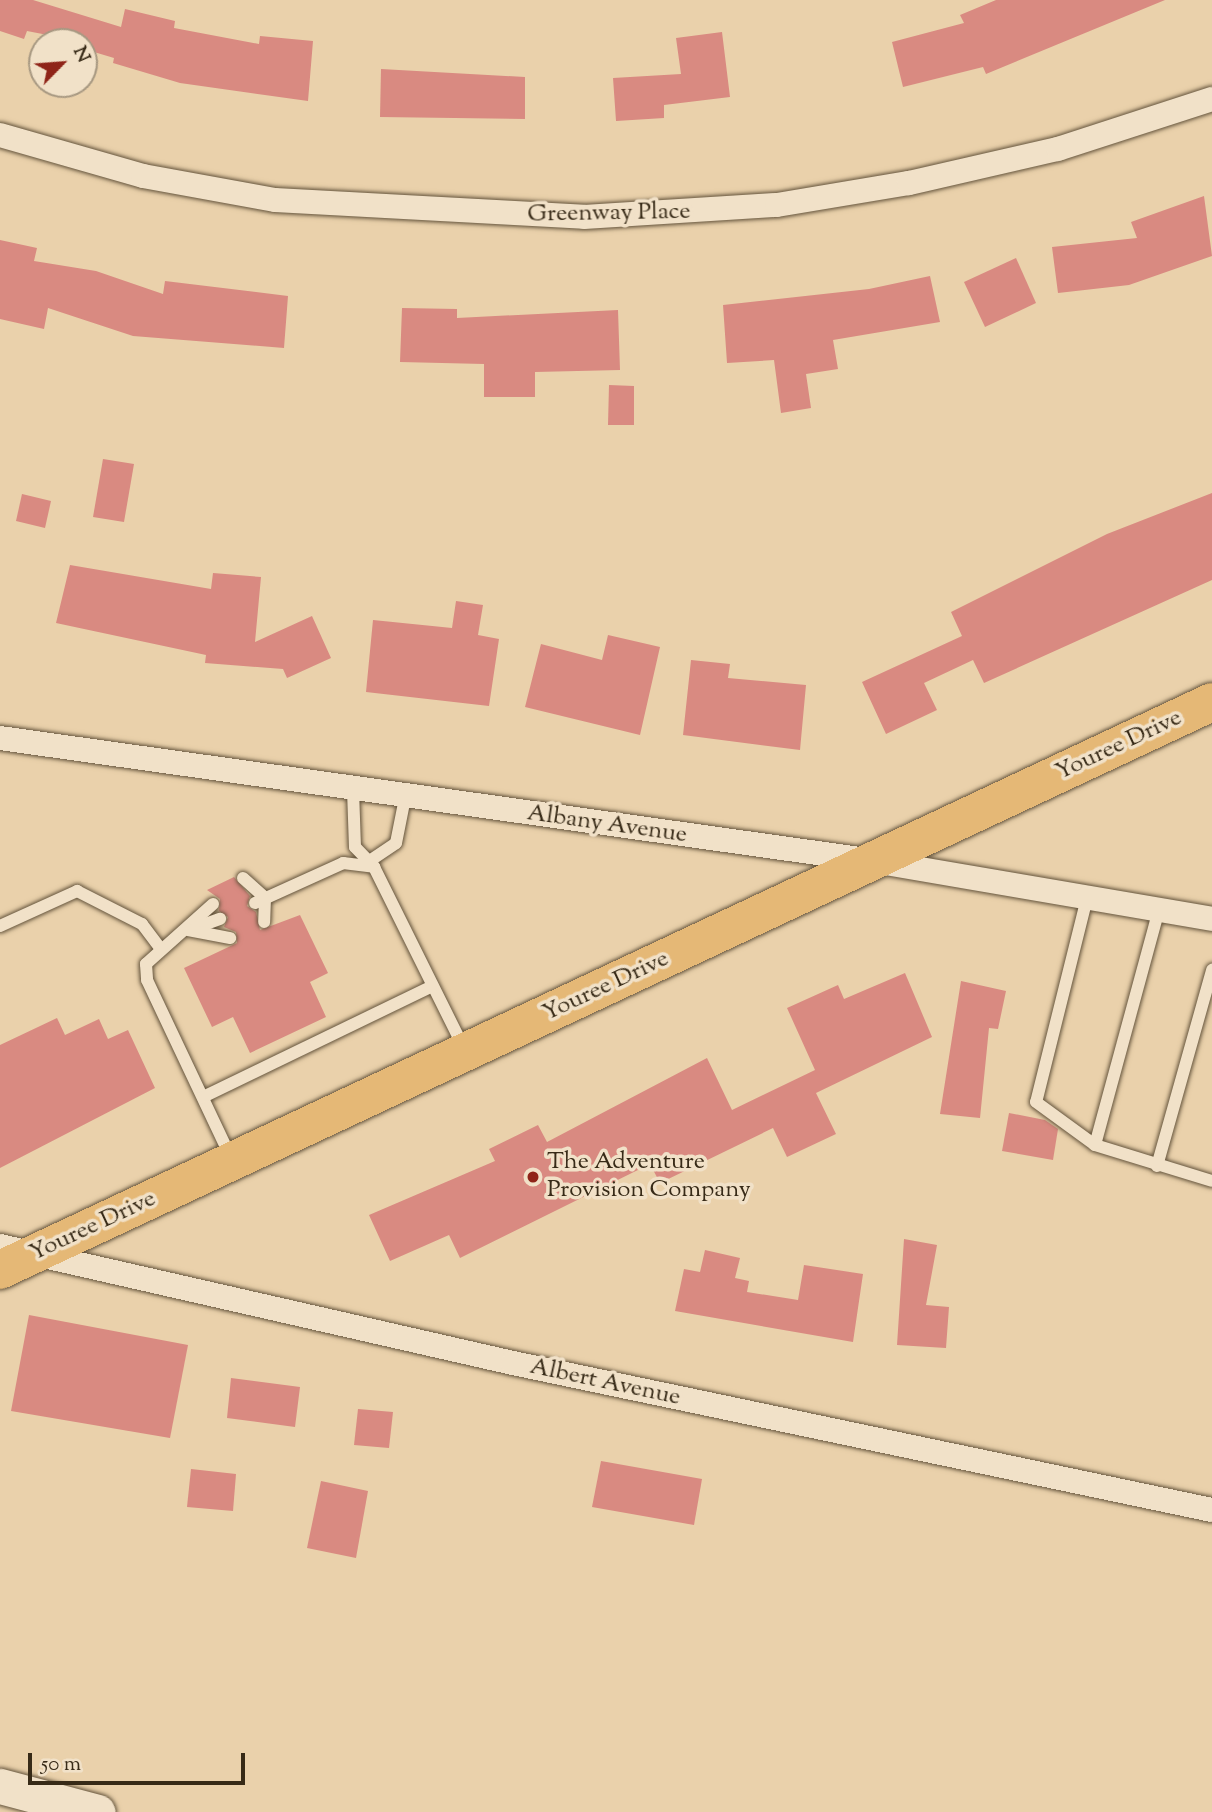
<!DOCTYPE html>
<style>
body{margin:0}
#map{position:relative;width:1212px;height:1812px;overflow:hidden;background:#ead1ab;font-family:"Sorts Mill Goudy",serif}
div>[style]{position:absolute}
.building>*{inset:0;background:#d98a81}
.roads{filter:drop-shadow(0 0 2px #64543c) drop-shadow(0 0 2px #64543c)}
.lane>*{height:12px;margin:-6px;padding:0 6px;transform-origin:6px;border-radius:6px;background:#f1e1c8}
.street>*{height:24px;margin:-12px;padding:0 12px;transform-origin:12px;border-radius:12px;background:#f1e1c8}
.secondary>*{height:35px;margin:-17.5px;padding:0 17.5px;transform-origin:17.5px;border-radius:17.5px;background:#f1e1c8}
.primary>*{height:38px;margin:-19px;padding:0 19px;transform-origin:19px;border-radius:19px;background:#e5b876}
.dots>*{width:19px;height:19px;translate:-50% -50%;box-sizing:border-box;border:4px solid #f1e1c8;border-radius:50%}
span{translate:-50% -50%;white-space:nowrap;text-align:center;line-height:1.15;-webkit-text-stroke:7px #f1e1c8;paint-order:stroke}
.street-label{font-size:24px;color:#372a17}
.poi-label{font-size:24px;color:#372a17}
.left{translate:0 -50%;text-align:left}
.north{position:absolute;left:28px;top:28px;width:70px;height:70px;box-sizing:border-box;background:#f1e1c8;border:2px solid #a79881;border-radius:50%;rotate:65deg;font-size:19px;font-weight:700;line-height:28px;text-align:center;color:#372a17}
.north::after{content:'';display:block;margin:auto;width:24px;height:32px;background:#8f2418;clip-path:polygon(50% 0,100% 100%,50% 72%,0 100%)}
.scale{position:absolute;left:28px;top:1753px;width:217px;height:32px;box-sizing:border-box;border:4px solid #372a17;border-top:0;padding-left:9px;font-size:21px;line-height:24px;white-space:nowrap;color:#372a17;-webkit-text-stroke:5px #f1e1c8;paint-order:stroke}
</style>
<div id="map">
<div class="building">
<div style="clip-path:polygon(0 0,33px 0,121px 27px,125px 9px,175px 21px,174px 28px,259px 44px,260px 36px,313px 41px,308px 101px,180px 83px,113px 63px,114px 58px,84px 49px,84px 42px,27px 31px,24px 39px,0 31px)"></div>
<div style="clip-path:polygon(996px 0,1165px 0,986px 74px,983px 67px,903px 87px,892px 42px,964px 23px,960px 15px)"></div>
<div style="clip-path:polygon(722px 32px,730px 97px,664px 105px,664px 118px,616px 121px,613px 78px,681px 74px,676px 38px)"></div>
<div style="clip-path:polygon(381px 69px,525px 77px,525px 119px,380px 117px)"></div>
<div style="clip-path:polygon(1204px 196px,1212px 256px,1129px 285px,1058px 293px,1052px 247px,1137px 238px,1131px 222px)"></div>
<div style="clip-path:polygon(0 240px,37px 248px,34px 261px,96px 271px,163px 294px,165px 281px,288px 296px,284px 348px,133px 336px,48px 308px,44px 329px,0 319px)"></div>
<div style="clip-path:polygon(1016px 258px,1036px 303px,985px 327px,964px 282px)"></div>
<div style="clip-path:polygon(930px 276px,940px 322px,833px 340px,838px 369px,806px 374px,811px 408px,781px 413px,774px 360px,727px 363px,723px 305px,869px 289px)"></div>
<div style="clip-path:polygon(402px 308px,457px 309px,457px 318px,618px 310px,620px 370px,535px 372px,535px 397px,484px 397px,484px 364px,400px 362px)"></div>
<div style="clip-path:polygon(609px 385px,634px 386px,634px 425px,608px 425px)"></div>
<div style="clip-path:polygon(103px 459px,134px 464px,124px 522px,93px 517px)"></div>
<div style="clip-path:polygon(1212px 493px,1212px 580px,984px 683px,973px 660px,924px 683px,937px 710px,886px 734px,862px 682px,962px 636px,951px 612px,1107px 534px)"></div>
<div style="clip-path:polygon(22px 494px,51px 501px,45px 528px,16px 521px)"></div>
<div style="clip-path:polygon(70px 565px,211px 589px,213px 573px,261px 577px,255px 642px,312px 616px,331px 658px,287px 678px,283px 669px,205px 663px,206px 655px,56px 623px)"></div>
<div style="clip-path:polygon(456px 601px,483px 605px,478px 635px,499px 639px,489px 706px,366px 692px,373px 620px,452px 628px)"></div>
<div style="clip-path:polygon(608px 635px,660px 647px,640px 735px,525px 707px,541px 644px,602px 660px)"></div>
<div style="clip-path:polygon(691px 660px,730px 664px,728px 678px,806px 685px,800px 750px,683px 735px)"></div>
<div style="clip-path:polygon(234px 877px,250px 896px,247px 906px,256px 912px,260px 930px,300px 915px,328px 973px,310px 982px,326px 1017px,250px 1053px,233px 1017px,212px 1027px,184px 968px,237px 943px,236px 932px,224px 927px,228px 917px,219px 911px,220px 899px,207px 890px)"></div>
<div style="clip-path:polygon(905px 973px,932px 1037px,816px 1093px,836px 1134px,787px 1157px,773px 1128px,660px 1183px,650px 1164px,460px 1258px,449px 1235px,390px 1261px,369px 1215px,495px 1161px,489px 1149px,538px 1125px,547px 1142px,707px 1058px,732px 1110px,815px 1070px,787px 1008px,838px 985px,844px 999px)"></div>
<div style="clip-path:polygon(961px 981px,1006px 991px,998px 1029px,989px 1028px,980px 1118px,940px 1114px)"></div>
<div style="clip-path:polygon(57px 1018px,65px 1035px,99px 1019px,108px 1039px,128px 1030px,155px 1088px,0 1168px,0 1045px)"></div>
<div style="clip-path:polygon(1009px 1113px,1045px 1120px,1058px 1129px,1053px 1160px,1002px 1151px)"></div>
<div style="clip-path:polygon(904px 1239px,937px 1245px,926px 1305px,949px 1307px,946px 1348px,897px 1345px)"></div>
<div style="clip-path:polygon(705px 1250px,740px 1258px,735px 1278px,749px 1281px,747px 1292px,798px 1300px,804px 1265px,863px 1274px,853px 1342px,675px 1311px,684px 1269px,700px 1272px)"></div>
<div style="clip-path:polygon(29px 1315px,188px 1345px,170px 1438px,11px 1411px)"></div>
<div style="clip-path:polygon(231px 1378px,300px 1387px,295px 1427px,227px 1418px)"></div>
<div style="clip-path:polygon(358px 1409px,393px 1412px,389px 1448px,354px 1445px)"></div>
<div style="clip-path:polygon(601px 1461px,702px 1479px,694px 1525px,592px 1507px)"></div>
<div style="clip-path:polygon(191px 1469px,236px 1474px,233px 1511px,187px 1507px)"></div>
<div style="clip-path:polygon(321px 1481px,368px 1491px,356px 1558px,307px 1548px)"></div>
</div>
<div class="roads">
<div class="lane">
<div style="left:353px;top:790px;width:57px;rotate:88deg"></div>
<div style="left:355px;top:847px;width:28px;rotate:46deg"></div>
<div style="left:374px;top:867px;width:202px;rotate:63.6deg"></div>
<div style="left:371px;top:860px;width:30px;rotate:-34deg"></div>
<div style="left:396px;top:843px;width:46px;rotate:-78.7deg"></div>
<div style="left:243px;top:878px;width:30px;rotate:42deg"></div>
<div style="left:265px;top:898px;width:24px;rotate:92deg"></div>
<div style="left:1087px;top:898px;width:210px;rotate:104deg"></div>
<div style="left:1036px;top:1102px;width:73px;rotate:36.1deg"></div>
<div style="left:1095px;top:1145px;width:122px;rotate:17.1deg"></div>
<div style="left:255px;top:903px;width:97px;rotate:-24.4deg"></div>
<div style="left:343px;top:863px;width:31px;rotate:7deg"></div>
<div style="left:213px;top:904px;width:90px;rotate:138.2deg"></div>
<div style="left:146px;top:964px;width:16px;rotate:86deg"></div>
<div style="left:147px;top:980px;width:197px;rotate:64.7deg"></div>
<div style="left:0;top:926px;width:85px;rotate:-24.4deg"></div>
<div style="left:77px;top:891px;width:73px;rotate:26.9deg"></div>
<div style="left:142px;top:924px;width:31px;rotate:53deg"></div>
<div style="left:192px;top:929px;width:30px;rotate:-20deg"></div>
<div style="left:188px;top:930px;width:43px;rotate:10.8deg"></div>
<div style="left:203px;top:1097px;width:255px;rotate:-25.8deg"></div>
<div style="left:1095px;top:1145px;width:244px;rotate:-74.8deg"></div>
<div style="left:1157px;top:1166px;width:204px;rotate:-74.3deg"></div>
</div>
<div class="street">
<div style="left:0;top:135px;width:149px;rotate:16deg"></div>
<div style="left:143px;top:176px;width:134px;rotate:10.3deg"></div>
<div style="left:275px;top:200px;width:309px;rotate:3.1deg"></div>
<div style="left:584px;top:217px;width:193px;rotate:-3.6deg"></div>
<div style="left:777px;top:205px;width:134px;rotate:-9.5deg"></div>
<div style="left:909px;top:183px;width:153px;rotate:-12.9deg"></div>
<div style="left:1058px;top:149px;width:162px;rotate:-18deg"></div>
<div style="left:0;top:738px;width:883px;rotate:8.01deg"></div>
<div style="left:874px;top:861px;width:343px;rotate:9.7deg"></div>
<div style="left:0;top:1246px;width:526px;rotate:12.85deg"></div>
<div style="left:513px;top:1363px;width:714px;rotate:11.88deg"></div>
</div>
<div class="secondary">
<div style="left:0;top:1786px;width:101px;rotate:14.9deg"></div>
</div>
<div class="primary">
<div style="left:0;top:1270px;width:1338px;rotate:-25.11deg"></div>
</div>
</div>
<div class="dots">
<div style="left:533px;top:1177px;background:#8f2418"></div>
</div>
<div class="street-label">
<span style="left:609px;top:214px;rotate:-1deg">Greenway Place</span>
<span style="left:1119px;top:746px;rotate:-25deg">Youree Drive</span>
<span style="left:607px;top:825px;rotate:8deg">Albany Avenue</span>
<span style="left:606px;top:987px;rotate:-25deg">Youree Drive</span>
<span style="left:93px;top:1227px;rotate:-25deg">Youree Drive</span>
<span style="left:605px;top:1383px;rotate:12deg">Albert Avenue</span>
</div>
<div class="poi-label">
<span class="left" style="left:547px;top:1177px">The Adventure<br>Provision Company</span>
</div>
<div class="north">N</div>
<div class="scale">50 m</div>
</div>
